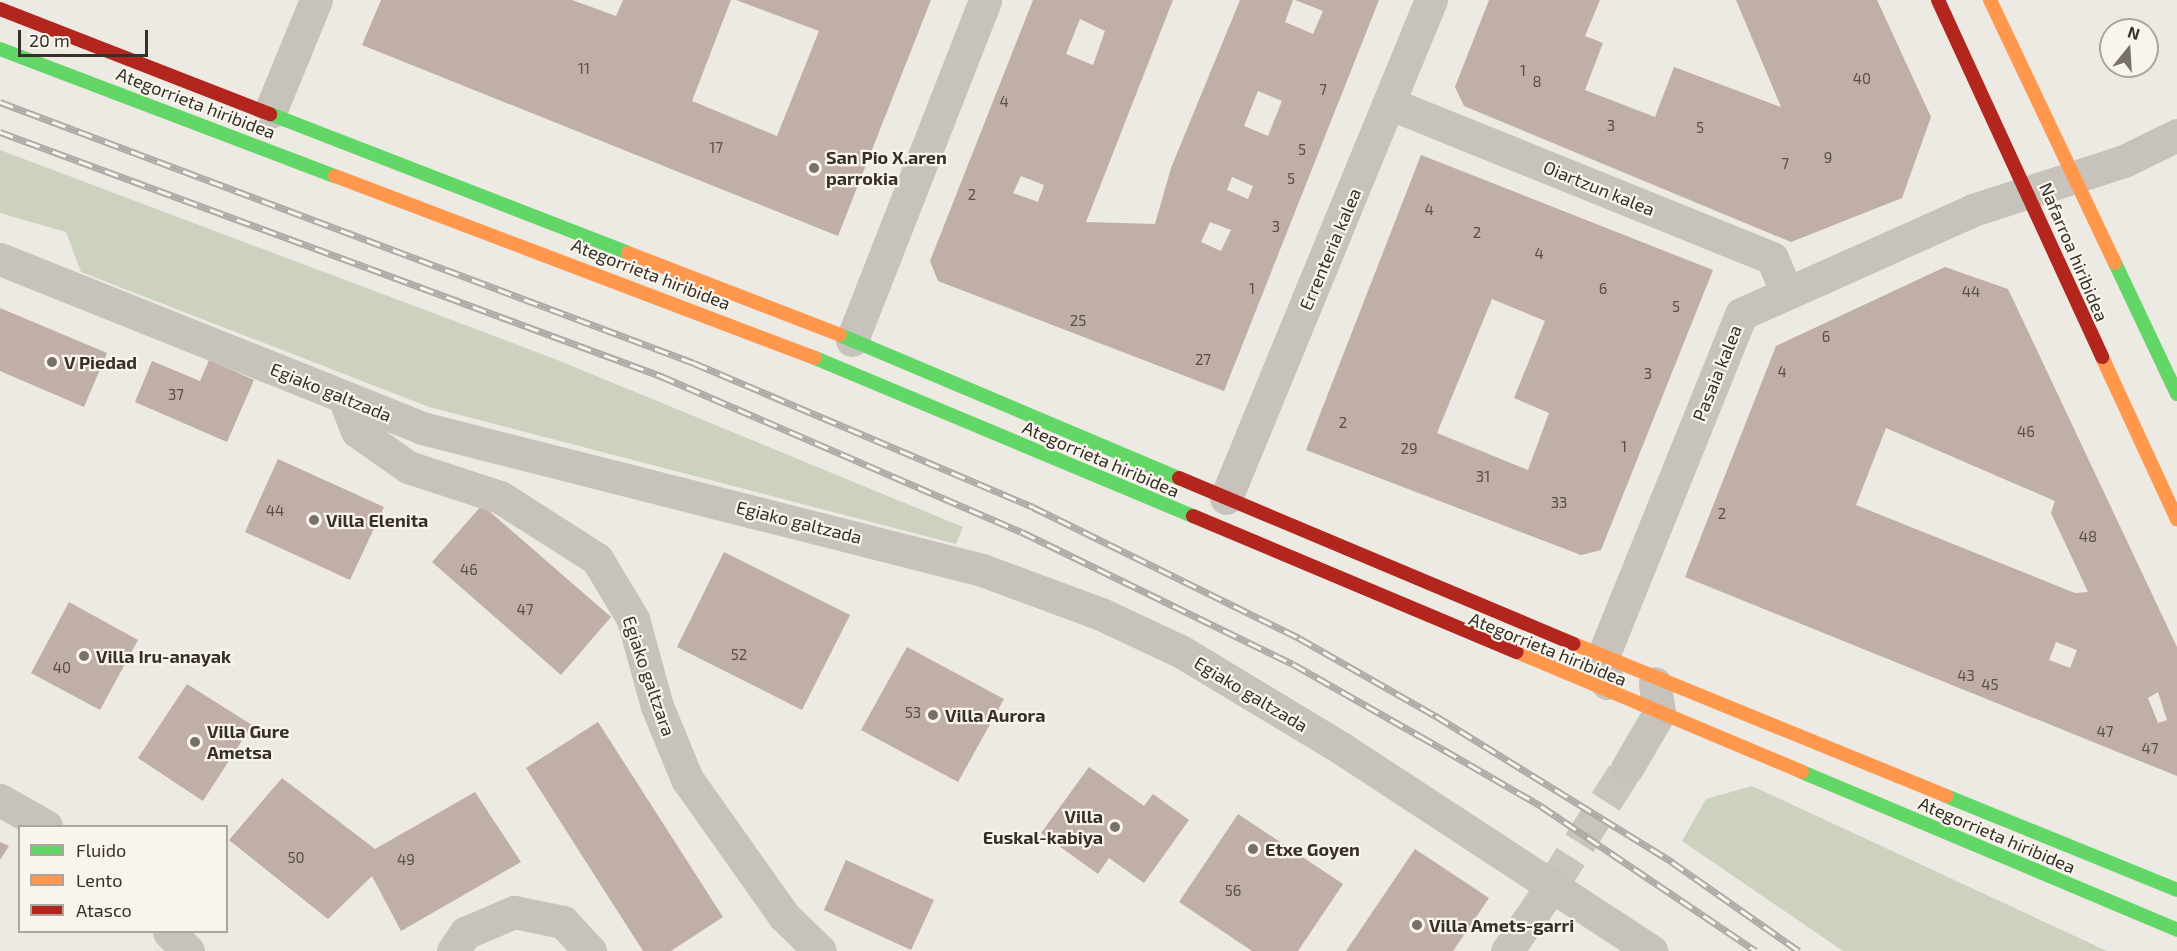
<!DOCTYPE html>
<style>
body{margin:0}
#map{position:relative;width:2177px;height:951px;overflow:hidden;background:#ede9e3;font-family:"Exo 2",sans-serif}
div>[style]{position:absolute}
.green>*{inset:0;background:#cdd2be}
.building>*{inset:0;background:#bfafa6}
.street-tunnel>*{height:33px;margin-top:-16.5px;transform-origin:0;background:repeating-linear-gradient(90deg,#c9c4be 0 33px,transparent 0 49px)}
.street>*{height:33px;margin:-16.5px;padding:0 16.5px;transform-origin:16.5px;border-radius:16.5px;background:#c7c2bc}
.fast>*{height:14px;margin:-7px;padding:0 7px;transform-origin:7px;border-radius:7px;background:#63d668}
.slow>*{height:14px;margin:-7px;padding:0 7px;transform-origin:7px;border-radius:7px;background:#ff974d}
.jam>*{height:14px;margin:-7px;padding:0 7px;transform-origin:7px;border-radius:7px;background:#b3261e}
.rail>*{height:7px;margin-top:-3.5px;transform-origin:0;background:repeating-linear-gradient(90deg,#f9f4ec 0 14px,#afaaa6 0 28px);box-sizing:border-box;border-block:2px solid #afaaa6}
.dots>*{width:16px;height:16px;translate:-50% -50%;box-sizing:border-box;border:3px solid #f9f4ec;border-radius:50%}
span{translate:-50% -50%;white-space:nowrap;text-align:center;line-height:1.15;-webkit-text-stroke:4.5px #f9f4ec;paint-order:stroke}
.number-label{font-size:15px;color:#594f49}
.number-label span{-webkit-text-stroke-width:0}
.street-label{font-size:18px;color:#372f2a}
.poi-label{font-size:18px;color:#372f2a;font-weight:700}
.left{translate:0 -50%;text-align:left}
.right{translate:-100% -50%;text-align:right}
.legend{position:absolute;left:18px;top:825px;width:210px;height:108px;box-sizing:border-box;background:#f9f4ec;border:2px solid #aba59e;margin:0;padding:8px 10px;list-style:none;font-size:18px;color:#372f2a}
.legend li{display:flex;align-items:center;gap:12px;height:30px}
.legend b{width:30px;border:2px solid #aba59e}
.north{position:absolute;left:2099px;top:18px;width:60px;height:60px;box-sizing:border-box;background:#f9f4ec;border:2px solid #aba59e;border-radius:50%;rotate:18deg;font-size:16px;font-weight:700;line-height:24px;text-align:center;color:#372f2a}
.north::after{content:'';display:block;margin:auto;width:21px;height:27px;background:#77706b;clip-path:polygon(50% 0,100% 100%,50% 72%,0 100%)}
.scale{position:absolute;left:18px;top:30px;width:130px;height:27px;box-sizing:border-box;border:3px solid #372f2a;border-top:0;padding-left:8px;font-size:18px;line-height:21px;white-space:nowrap;color:#372f2a;-webkit-text-stroke:4px #f9f4ec;paint-order:stroke}
</style>
<div id="map">
<div class="green">
<div style="clip-path:polygon(0 150px,555px 359px,963px 527px,956px 544px,429px 407px,81px 272px,66px 232px,0 213px)"></div>
<div style="clip-path:polygon(1752px 786px,2107px 951px,1843px 951px,1682px 841px,1706px 799px)"></div>
</div>
<div class="building">
<div style="clip-path:polygon(381px 0,572px 0,616px 16px,623px 0,731px 0,692px 101px,777px 136px,819px 31px,736px 0,931px 0,838px 236px,362px 45px)"></div>
<div style="clip-path:polygon(evenodd,1033px 0,1173px 0,1086px 222px,1155px 224px,1171px 168px,1240px 0,1293px 0,1285px 22px,1313px 34px,1323px 11px,1295px 0,1379px 0,1224px 391px,938px 281px,930px 261px,1033px 0,1080px 19px,1105px 31px,1093px 65px,1066px 54px,1080px 19px,1033px 0,1258px 91px,1282px 101px,1268px 136px,1244px 126px,1258px 91px,1033px 0,1021px 176px,1044px 185px,1038px 202px,1013px 193px,1021px 176px,1033px 0,1232px 177px,1253px 186px,1248px 199px,1227px 190px,1232px 177px,1033px 0,1210px 222px,1231px 230px,1221px 251px,1201px 242px,1210px 222px)"></div>
<div style="clip-path:polygon(1489px 0,1600px 0,1585px 36px,1603px 43px,1585px 90px,1655px 117px,1674px 67px,1781px 107px,1736px 0,1877px 0,1931px 117px,1902px 198px,1791px 242px,1464px 106px,1455px 87px)"></div>
<div style="clip-path:polygon(evenodd,1421px 155px,1713px 270px,1601px 550px,1581px 555px,1306px 450px,1421px 155px,1492px 299px,1545px 321px,1514px 398px,1549px 413px,1528px 470px,1437px 433px,1492px 299px)"></div>
<div style="clip-path:polygon(evenodd,1945px 267px,2008px 289px,2177px 647px,2177px 776px,1685px 577px,1776px 346px,1945px 267px,1886px 428px,2055px 501px,2051px 513px,2088px 592px,2075px 593px,1856px 505px,1886px 428px,1945px 267px,2056px 642px,2077px 650px,2070px 668px,2049px 660px,2056px 642px,1945px 267px,2158px 692px,2167px 720px,2158px 723px,2148px 698px,2158px 692px)"></div>
<div style="clip-path:polygon(0 308px,107px 353px,84px 407px,0 371px)"></div>
<div style="clip-path:polygon(209px 360px,254px 380px,227px 442px,135px 402px,152px 361px,200px 381px)"></div>
<div style="clip-path:polygon(278px 459px,384px 507px,350px 580px,245px 532px)"></div>
<div style="clip-path:polygon(482px 505px,611px 617px,561px 675px,432px 562px)"></div>
<div style="clip-path:polygon(724px 552px,850px 615px,802px 710px,677px 647px)"></div>
<div style="clip-path:polygon(69px 602px,138px 640px,100px 710px,31px 673px)"></div>
<div style="clip-path:polygon(907px 647px,1004px 699px,958px 782px,861px 730px)"></div>
<div style="clip-path:polygon(187px 684px,252px 725px,203px 801px,138px 758px)"></div>
<div style="clip-path:polygon(598px 722px,723px 917px,671px 951px,643px 951px,526px 768px)"></div>
<div style="clip-path:polygon(1089px 767px,1144px 806px,1153px 794px,1189px 820px,1144px 883px,1109px 858px,1098px 874px,1041px 833px)"></div>
<div style="clip-path:polygon(282px 778px,375px 849px,475px 792px,521px 862px,401px 931px,372px 876px,328px 919px,229px 840px)"></div>
<div style="clip-path:polygon(1238px 814px,1343px 884px,1298px 951px,1252px 951px,1179px 902px)"></div>
<div style="clip-path:polygon(0 842px,9px 846px,0 860px)"></div>
<div style="clip-path:polygon(1415px 849px,1489px 898px,1453px 951px,1346px 951px)"></div>
<div style="clip-path:polygon(846px 860px,934px 900px,911px 950px,824px 910px)"></div>
</div>
<div class="street-tunnel">
<div style="left:1553px;top:884px;width:138px;rotate:-57.5deg"></div>
</div>
<div class="street">
<div style="left:1391px;top:104px;width:411px;rotate:22deg"></div>
<div style="left:1772px;top:258px;width:38px;rotate:67deg"></div>
<div style="left:270px;top:112px;width:121px;rotate:-67.7deg"></div>
<div style="left:0;top:259px;width:455px;rotate:21.8deg"></div>
<div style="left:422px;top:428px;width:578px;rotate:14.23deg"></div>
<div style="left:982px;top:570px;width:127px;rotate:20.3deg"></div>
<div style="left:1101px;top:614px;width:89px;rotate:25.1deg"></div>
<div style="left:1182px;top:652px;width:186px;rotate:31.1deg"></div>
<div style="left:1341px;top:748px;width:371px;rotate:33.2deg"></div>
<div style="left:852px;top:340px;width:365px;rotate:-68.6deg"></div>
<div style="left:345px;top:400px;width:33px;rotate:69deg"></div>
<div style="left:357px;top:431px;width:62px;rotate:35.2deg"></div>
<div style="left:408px;top:467px;width:97px;rotate:18.1deg"></div>
<div style="left:500px;top:497px;width:115px;rotate:32.6deg"></div>
<div style="left:597px;top:559px;width:70px;rotate:59deg"></div>
<div style="left:633px;top:619px;width:90px;rotate:74.6deg"></div>
<div style="left:657px;top:706px;width:79px;rotate:67.7deg"></div>
<div style="left:687px;top:779px;width:168px;rotate:54.7deg"></div>
<div style="left:784px;top:916px;width:50px;rotate:44.2deg"></div>
<div style="left:1226px;top:498px;width:539px;rotate:-67.63deg"></div>
<div style="left:1607px;top:683px;width:27px;rotate:-98deg"></div>
<div style="left:1603px;top:656px;width:369px;rotate:-68deg"></div>
<div style="left:1741px;top:314px;width:254px;rotate:-24.1deg"></div>
<div style="left:1973px;top:210px;width:159px;rotate:-18deg"></div>
<div style="left:2124px;top:161px;width:59px;rotate:-26.1deg"></div>
<div style="left:1627px;top:768px;width:64px;rotate:-59.8deg"></div>
<div style="left:1659px;top:713px;width:30px;rotate:-98deg"></div>
<div style="left:0;top:800px;width:53px;rotate:29.5deg"></div>
<div style="left:169px;top:932px;width:27px;rotate:45deg"></div>
<div style="left:453px;top:951px;width:22px;rotate:-56deg"></div>
<div style="left:465px;top:933px;width:53px;rotate:-23.2deg"></div>
<div style="left:514px;top:912px;width:50px;rotate:11.5deg"></div>
<div style="left:563px;top:922px;width:40px;rotate:47deg"></div>
<div style="left:1507px;top:951px;width:81px;rotate:-55.5deg"></div>
</div>
<div class="fast">
<div style="left:0;top:49px;width:358px;rotate:20.8deg"></div>
<div style="left:270px;top:114px;width:384px;rotate:21.2deg"></div>
<div style="left:2115px;top:263px;width:145px;rotate:64.7deg"></div>
<div style="left:840px;top:335px;width:368px;rotate:22.9deg"></div>
<div style="left:815px;top:358px;width:410px;rotate:22.7deg"></div>
<div style="left:1802px;top:772px;width:407px;rotate:22.8deg"></div>
<div style="left:1946px;top:796px;width:249px;rotate:22.1deg"></div>
</div>
<div class="slow">
<div style="left:1990px;top:0;width:291px;rotate:64.6deg"></div>
<div style="left:335px;top:176px;width:513px;rotate:20.77deg"></div>
<div style="left:628px;top:253px;width:227px;rotate:21.1deg"></div>
<div style="left:2102px;top:357px;width:179px;rotate:65.2deg"></div>
<div style="left:1574px;top:644px;width:402px;rotate:22.2deg"></div>
<div style="left:1517px;top:652px;width:309px;rotate:22.8deg"></div>
</div>
<div class="jam">
<div style="left:1938px;top:0;width:393px;rotate:65.3deg"></div>
<div style="left:0;top:9px;width:290px;rotate:21.3deg"></div>
<div style="left:1179px;top:478px;width:428px;rotate:22.8deg"></div>
<div style="left:1193px;top:516px;width:351px;rotate:22.8deg"></div>
</div>
<div class="rail">
<div style="left:0;top:102px;width:741px;rotate:20.61deg"></div>
<div style="left:694px;top:363px;width:368px;rotate:23deg"></div>
<div style="left:1033px;top:507px;width:297px;rotate:26.2deg"></div>
<div style="left:1299px;top:638px;width:158px;rotate:29.7deg"></div>
<div style="left:1436px;top:716px;width:278px;rotate:31.7deg"></div>
<div style="left:1672px;top:862px;width:155px;rotate:35deg"></div>
<div style="left:0;top:132px;width:705px;rotate:20.26deg"></div>
<div style="left:661px;top:376px;width:393px;rotate:23.4deg"></div>
<div style="left:1022px;top:532px;width:301px;rotate:26deg"></div>
<div style="left:1293px;top:664px;width:146px;rotate:29.6deg"></div>
<div style="left:1420px;top:736px;width:140px;rotate:30deg"></div>
<div style="left:1541px;top:806px;width:259px;rotate:34deg"></div>
</div>
<div class="dots">
<div style="left:814px;top:168px;background:#77706b"></div>
<div style="left:52px;top:362px;background:#77706b"></div>
<div style="left:314px;top:520px;background:#77706b"></div>
<div style="left:84px;top:656px;background:#77706b"></div>
<div style="left:933px;top:715px;background:#77706b"></div>
<div style="left:195px;top:742px;background:#77706b"></div>
<div style="left:1115px;top:827px;background:#77706b"></div>
<div style="left:1253px;top:849px;background:#77706b"></div>
<div style="left:1417px;top:925px;background:#77706b"></div>
</div>
<div class="number-label">
<span style="left:584px;top:69px">11</span>
<span style="left:1523px;top:71px">1</span>
<span style="left:1862px;top:79px">40</span>
<span style="left:1537px;top:82px">8</span>
<span style="left:1323px;top:90px">7</span>
<span style="left:1004px;top:102px">4</span>
<span style="left:1611px;top:126px">3</span>
<span style="left:1700px;top:128px">5</span>
<span style="left:716px;top:148px">17</span>
<span style="left:1302px;top:150px">5</span>
<span style="left:1828px;top:158px">9</span>
<span style="left:1785px;top:164px">7</span>
<span style="left:1291px;top:179px">5</span>
<span style="left:972px;top:195px">2</span>
<span style="left:1429px;top:210px">4</span>
<span style="left:1276px;top:227px">3</span>
<span style="left:1477px;top:233px">2</span>
<span style="left:1539px;top:254px">4</span>
<span style="left:1252px;top:289px">1</span>
<span style="left:1603px;top:289px">6</span>
<span style="left:1971px;top:292px">44</span>
<span style="left:1676px;top:307px">5</span>
<span style="left:1078px;top:321px">25</span>
<span style="left:1826px;top:337px">6</span>
<span style="left:1203px;top:360px">27</span>
<span style="left:1782px;top:372px">4</span>
<span style="left:1648px;top:374px">3</span>
<span style="left:176px;top:395px">37</span>
<span style="left:1343px;top:423px">2</span>
<span style="left:2026px;top:432px">46</span>
<span style="left:1624px;top:447px">1</span>
<span style="left:1409px;top:449px">29</span>
<span style="left:1483px;top:477px">31</span>
<span style="left:1559px;top:503px">33</span>
<span style="left:275px;top:511px">44</span>
<span style="left:1722px;top:514px">2</span>
<span style="left:2088px;top:537px">48</span>
<span style="left:469px;top:570px">46</span>
<span style="left:525px;top:610px">47</span>
<span style="left:739px;top:655px">52</span>
<span style="left:62px;top:668px">40</span>
<span style="left:1966px;top:676px">43</span>
<span style="left:1990px;top:685px">45</span>
<span style="left:913px;top:713px">53</span>
<span style="left:2105px;top:732px">47</span>
<span style="left:2150px;top:749px">47</span>
<span style="left:296px;top:858px">50</span>
<span style="left:406px;top:860px">49</span>
<span style="left:1233px;top:891px">56</span>
</div>
<div class="street-label">
<span style="left:196px;top:103px;rotate:21deg">Ategorrieta hiribidea</span>
<span style="left:1599px;top:188px;rotate:22deg">Oiartzun kalea</span>
<span style="left:1330px;top:249px;rotate:-67deg">Errenteria kalea</span>
<span style="left:2074px;top:252px;rotate:67deg">Nafarroa hiribidea</span>
<span style="left:651px;top:274px;rotate:21deg">Ategorrieta hiribidea</span>
<span style="left:1717px;top:373px;rotate:-68deg">Pasaia kalea</span>
<span style="left:331px;top:392px;rotate:22deg">Egiako galtzada</span>
<span style="left:1101px;top:459px;rotate:23deg">Ategorrieta hiribidea</span>
<span style="left:799px;top:522px;rotate:14deg">Egiako galtzada</span>
<span style="left:1548px;top:649px;rotate:22deg">Ategorrieta hiribidea</span>
<span style="left:649px;top:676px;rotate:71deg">Egiako galtzara</span>
<span style="left:1251px;top:694px;rotate:31deg">Egiako galtzada</span>
<span style="left:1997px;top:835px;rotate:23deg">Ategorrieta hiribidea</span>
</div>
<div class="poi-label">
<span class="left" style="left:826px;top:168px">San Pio X.aren<br>parrokia</span>
<span class="left" style="left:64px;top:362px">V Piedad</span>
<span class="left" style="left:326px;top:520px">Villa Elenita</span>
<span class="left" style="left:96px;top:656px">Villa Iru-anayak</span>
<span class="left" style="left:945px;top:715px">Villa Aurora</span>
<span class="left" style="left:207px;top:742px">Villa Gure<br>Ametsa</span>
<span class="right" style="left:1103px;top:827px">Villa<br>Euskal-kabiya</span>
<span class="left" style="left:1265px;top:849px">Etxe Goyen</span>
<span class="left" style="left:1429px;top:925px">Villa Amets-garri</span>
</div>
<ul class="legend">
<li><b style="height:8px;background:#63d668"></b>Fluido</li>
<li><b style="height:8px;background:#ff974d"></b>Lento</li>
<li><b style="height:8px;background:#b3261e"></b>Atasco</li>
</ul>
<div class="north">N</div>
<div class="scale">20 m</div>
</div>
